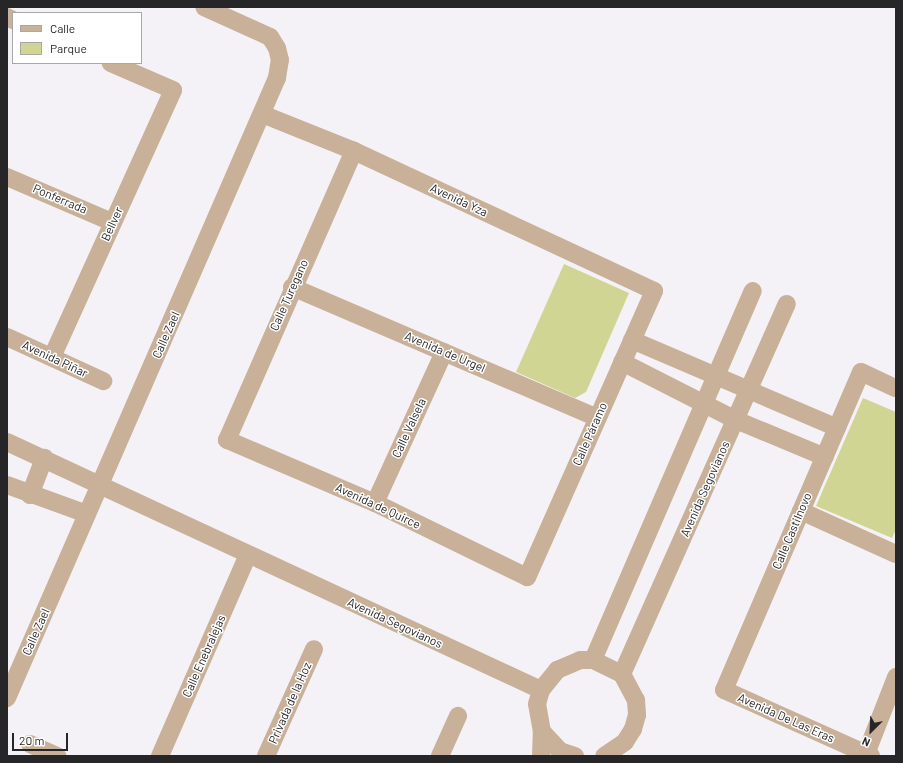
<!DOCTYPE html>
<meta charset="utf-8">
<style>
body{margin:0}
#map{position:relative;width:903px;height:763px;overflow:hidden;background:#f4f2f6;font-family:Barlow,sans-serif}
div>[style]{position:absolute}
.green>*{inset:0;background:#d0d594}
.street>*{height:18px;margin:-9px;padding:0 9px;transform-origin:9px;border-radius:9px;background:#c8b198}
span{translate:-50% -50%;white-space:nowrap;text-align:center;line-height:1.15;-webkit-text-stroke:3px #fff;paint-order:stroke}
.street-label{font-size:12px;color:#262527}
.frame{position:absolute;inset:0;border:8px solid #262527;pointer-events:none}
.legend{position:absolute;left:12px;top:12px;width:130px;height:52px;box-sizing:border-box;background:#fff;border:1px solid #a8a8a9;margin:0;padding:5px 7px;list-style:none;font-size:12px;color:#262527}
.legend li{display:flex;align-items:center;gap:8px;height:20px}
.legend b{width:20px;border:1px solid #a8a8a9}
.north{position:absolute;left:851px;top:711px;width:40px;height:40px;-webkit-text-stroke:3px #fff;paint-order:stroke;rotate:204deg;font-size:11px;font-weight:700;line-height:16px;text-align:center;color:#262527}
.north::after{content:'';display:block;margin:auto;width:14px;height:18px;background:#262527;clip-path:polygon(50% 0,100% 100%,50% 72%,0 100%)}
.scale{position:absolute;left:12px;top:733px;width:56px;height:18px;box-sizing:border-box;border:2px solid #262527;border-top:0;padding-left:5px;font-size:12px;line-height:14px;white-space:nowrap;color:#262527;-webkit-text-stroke:3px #fff;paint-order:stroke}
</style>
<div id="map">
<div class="green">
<div style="clip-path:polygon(564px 264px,629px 293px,586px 392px,575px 398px,516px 372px)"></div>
<div style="clip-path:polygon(863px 398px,896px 412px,896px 529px,892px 538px,816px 506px)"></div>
</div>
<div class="street">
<div style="left:7px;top:17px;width:7px;rotate:27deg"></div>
<div style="left:262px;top:114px;width:99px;rotate:21.9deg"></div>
<div style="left:354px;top:151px;width:331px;rotate:25deg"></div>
<div style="left:654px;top:291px;width:313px;rotate:113.9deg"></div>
<div style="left:527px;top:577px;width:169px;rotate:-154deg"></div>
<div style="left:375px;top:503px;width:161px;rotate:-156.9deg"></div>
<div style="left:227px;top:440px;width:316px;rotate:-66.3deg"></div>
<div style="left:7px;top:177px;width:114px;rotate:23.2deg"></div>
<div style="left:292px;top:287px;width:332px;rotate:23.2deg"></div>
<div style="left:7px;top:337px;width:106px;rotate:24.6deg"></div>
<div style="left:632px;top:340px;width:223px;rotate:23.2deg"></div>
<div style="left:52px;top:357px;width:293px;rotate:-65.6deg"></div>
<div style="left:173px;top:90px;width:68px;rotate:-156.5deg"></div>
<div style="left:622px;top:362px;width:128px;rotate:27deg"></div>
<div style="left:736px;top:420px;width:96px;rotate:22.6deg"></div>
<div style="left:7px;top:442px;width:589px;rotate:24.91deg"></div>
<div style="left:7px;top:485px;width:85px;rotate:19.9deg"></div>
<div style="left:30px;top:495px;width:40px;rotate:-69deg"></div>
<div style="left:375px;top:503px;width:166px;rotate:-65.4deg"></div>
<div style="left:801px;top:511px;width:104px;rotate:24.4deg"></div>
<div style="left:593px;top:660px;width:402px;rotate:-66.6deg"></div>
<div style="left:622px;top:674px;width:405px;rotate:-66deg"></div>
<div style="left:7px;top:698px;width:676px;rotate:-66.47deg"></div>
<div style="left:277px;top:78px;width:18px;rotate:-81deg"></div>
<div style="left:280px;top:60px;width:12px;rotate:-104deg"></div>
<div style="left:277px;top:48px;width:13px;rotate:-122deg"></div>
<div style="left:270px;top:37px;width:72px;rotate:-155.6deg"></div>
<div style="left:30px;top:744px;width:30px;rotate:24deg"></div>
<div style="left:866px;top:754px;width:83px;rotate:-68.7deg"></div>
<div style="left:160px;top:756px;width:219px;rotate:-66.4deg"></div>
<div style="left:266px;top:756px;width:117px;rotate:-65.8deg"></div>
<div style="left:440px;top:756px;width:44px;rotate:-65.8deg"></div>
<div style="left:541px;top:756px;width:24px;rotate:-88deg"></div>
<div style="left:575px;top:756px;width:16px;rotate:-162deg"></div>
<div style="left:560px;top:751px;width:26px;rotate:-133deg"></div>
<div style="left:542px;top:732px;width:28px;rotate:-100deg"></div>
<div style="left:537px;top:704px;width:15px;rotate:-74deg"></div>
<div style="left:541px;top:690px;width:26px;rotate:-51deg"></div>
<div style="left:557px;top:670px;width:25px;rotate:-23deg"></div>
<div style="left:580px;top:660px;width:13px"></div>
<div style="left:593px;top:660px;width:32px;rotate:26deg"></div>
<div style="left:622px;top:674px;width:30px;rotate:62deg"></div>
<div style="left:636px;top:700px;width:15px;rotate:86deg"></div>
<div style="left:637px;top:715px;width:15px;rotate:106deg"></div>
<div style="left:633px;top:729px;width:15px;rotate:122deg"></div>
<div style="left:625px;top:742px;width:25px;rotate:146deg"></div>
<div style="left:871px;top:756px;width:161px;rotate:-155.8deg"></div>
<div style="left:724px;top:690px;width:346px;rotate:-66.7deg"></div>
<div style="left:861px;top:372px;width:38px;rotate:25deg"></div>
</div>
<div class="street-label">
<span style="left:60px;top:199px;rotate:23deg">Ponferrada</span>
<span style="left:459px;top:200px;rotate:25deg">Avenida Yza</span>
<span style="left:112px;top:224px;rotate:-66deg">Bellver</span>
<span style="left:289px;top:295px;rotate:-66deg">Calle Turegano</span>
<span style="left:166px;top:335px;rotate:-66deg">Calle Zael</span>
<span style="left:445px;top:352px;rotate:23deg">Avenida de Urgel</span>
<span style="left:55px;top:359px;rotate:25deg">Avenida Piñar</span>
<span style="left:409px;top:428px;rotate:-65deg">Calle Valsela</span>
<span style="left:590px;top:434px;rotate:-66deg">Calle Páramo</span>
<span style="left:705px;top:489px;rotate:-66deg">Avenida Segovianos</span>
<span style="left:378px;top:506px;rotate:25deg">Avenida de Quirce</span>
<span style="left:792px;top:531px;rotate:-67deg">Calle Castilnovo</span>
<span style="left:395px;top:623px;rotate:25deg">Avenida Segovianos</span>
<span style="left:36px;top:632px;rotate:-66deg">Calle Zael</span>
<span style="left:204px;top:656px;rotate:-66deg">Calle Enebralejas</span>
<span style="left:290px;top:703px;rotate:-66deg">Privada de la Hoz</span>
<span style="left:786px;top:718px;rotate:24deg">Avenida De Las Eras</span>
</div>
<div class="frame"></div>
<ul class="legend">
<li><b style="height:5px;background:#c8b198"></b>Calle</li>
<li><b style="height:11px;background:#d0d594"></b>Parque</li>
</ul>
<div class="north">N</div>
<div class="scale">20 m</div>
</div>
